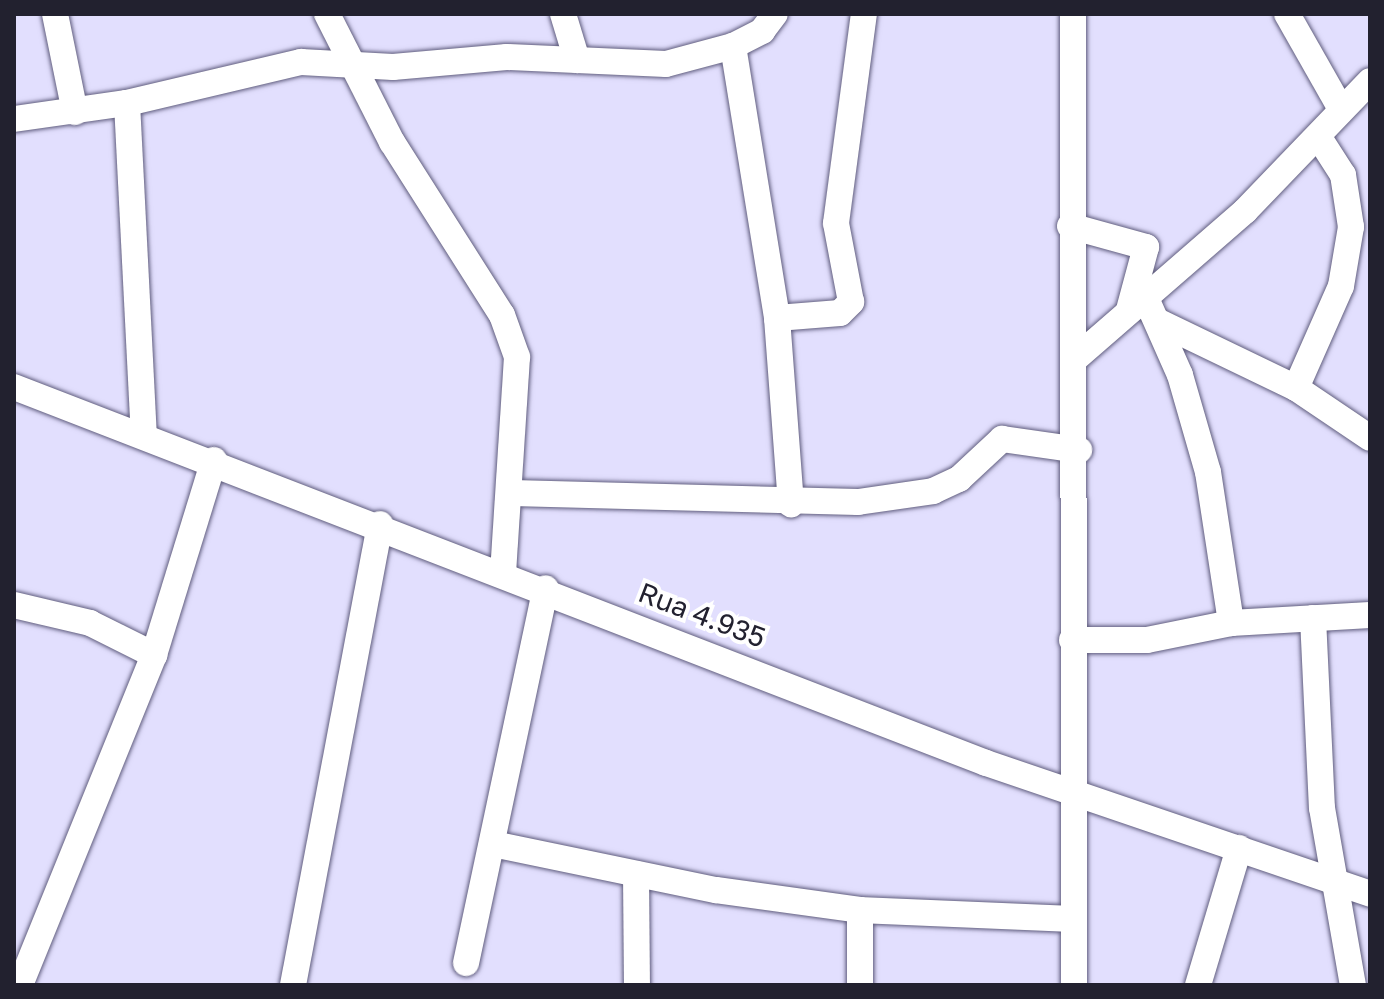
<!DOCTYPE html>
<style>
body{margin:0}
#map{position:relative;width:1384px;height:999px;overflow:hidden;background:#e2dffe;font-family:"Golos Text",sans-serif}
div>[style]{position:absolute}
.roads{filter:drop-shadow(0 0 2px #605d7e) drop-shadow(0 0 2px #605d7e)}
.minor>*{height:26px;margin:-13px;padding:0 13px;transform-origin:13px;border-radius:13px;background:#fff}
span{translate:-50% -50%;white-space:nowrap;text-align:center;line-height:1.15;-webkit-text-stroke:8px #fff;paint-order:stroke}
.street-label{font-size:28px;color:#22212f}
.frame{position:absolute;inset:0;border:16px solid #22212f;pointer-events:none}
</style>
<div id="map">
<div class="roads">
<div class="minor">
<div style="left:55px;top:14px;width:100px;rotate:78.5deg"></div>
<div style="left:327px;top:14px;width:144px;rotate:63.1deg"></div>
<div style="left:392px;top:142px;width:205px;rotate:57.6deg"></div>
<div style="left:502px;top:315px;width:45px;rotate:70.3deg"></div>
<div style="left:517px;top:357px;width:214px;rotate:93.7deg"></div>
<div style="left:563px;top:14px;width:48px;rotate:73.1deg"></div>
<div style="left:1073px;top:14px;width:971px;rotate:89.94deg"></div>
<div style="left:1287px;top:14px;width:109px;rotate:60.4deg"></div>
<div style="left:733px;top:46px;width:276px;rotate:80.8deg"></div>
<div style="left:777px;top:318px;width:187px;rotate:85.7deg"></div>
<div style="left:127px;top:103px;width:331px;rotate:87.1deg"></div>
<div style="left:14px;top:119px;width:114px;rotate:-8.1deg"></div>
<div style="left:127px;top:103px;width:179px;rotate:-13.3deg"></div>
<div style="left:301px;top:62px;width:92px;rotate:3.1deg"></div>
<div style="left:393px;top:67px;width:114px;rotate:-5deg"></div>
<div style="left:507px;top:57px;width:159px;rotate:2.5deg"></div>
<div style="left:666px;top:64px;width:69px;rotate:-15deg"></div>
<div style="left:733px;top:46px;width:33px;rotate:-27deg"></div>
<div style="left:762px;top:31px;width:21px;rotate:-53deg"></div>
<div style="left:1070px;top:226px;width:79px;rotate:15.4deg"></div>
<div style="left:1146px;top:247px;width:65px;rotate:105.1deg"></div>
<div style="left:1145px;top:296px;width:86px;rotate:66.1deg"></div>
<div style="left:1180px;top:375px;width:101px;rotate:73.9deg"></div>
<div style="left:1208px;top:472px;width:153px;rotate:81.3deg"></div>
<div style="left:777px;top:318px;width:63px;rotate:-4.5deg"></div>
<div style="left:840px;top:313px;width:16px;rotate:-45deg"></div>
<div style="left:851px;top:302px;width:80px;rotate:-100.8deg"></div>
<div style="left:836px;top:223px;width:211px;rotate:-82.4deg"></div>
<div style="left:1159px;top:322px;width:152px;rotate:25.7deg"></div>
<div style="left:1296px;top:388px;width:89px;rotate:34deg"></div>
<div style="left:1076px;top:358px;width:224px;rotate:-41deg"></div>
<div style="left:1245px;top:211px;width:180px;rotate:-46.1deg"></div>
<div style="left:14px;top:387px;width:1042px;rotate:21.15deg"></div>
<div style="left:986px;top:763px;width:406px;rotate:18.8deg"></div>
<div style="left:1296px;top:388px;width:111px;rotate:-66.2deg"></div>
<div style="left:1341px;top:286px;width:60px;rotate:-80.4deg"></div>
<div style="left:1351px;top:227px;width:53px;rotate:-98.7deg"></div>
<div style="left:1343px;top:175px;width:46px;rotate:-122.7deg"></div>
<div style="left:512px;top:493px;width:346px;rotate:1.5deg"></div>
<div style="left:858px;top:502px;width:76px;rotate:-8.3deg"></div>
<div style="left:933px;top:491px;width:29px;rotate:-25deg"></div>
<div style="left:959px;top:479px;width:59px;rotate:-42.9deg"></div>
<div style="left:1002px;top:439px;width:78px;rotate:8.1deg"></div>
<div style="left:14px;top:605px;width:78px;rotate:13.3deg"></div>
<div style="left:90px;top:623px;width:72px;rotate:26.6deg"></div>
<div style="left:1313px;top:618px;width:190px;rotate:87.3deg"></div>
<div style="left:1322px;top:808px;width:180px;rotate:80.1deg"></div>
<div style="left:1072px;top:640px;width:75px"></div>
<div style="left:1147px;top:640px;width:86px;rotate:-11.4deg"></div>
<div style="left:1231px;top:623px;width:139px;rotate:-3.3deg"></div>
<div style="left:493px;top:844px;width:228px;rotate:11.7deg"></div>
<div style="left:716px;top:890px;width:145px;rotate:7.9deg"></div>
<div style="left:860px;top:910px;width:212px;rotate:2.4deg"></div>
<div style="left:636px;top:874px;width:111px;rotate:89.5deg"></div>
<div style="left:466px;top:963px;width:383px;rotate:-78deg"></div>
<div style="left:20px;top:985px;width:356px;rotate:-67.9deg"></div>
<div style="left:154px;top:655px;width:204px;rotate:-72.9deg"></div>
<div style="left:293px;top:985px;width:469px;rotate:-79.3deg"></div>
<div style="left:860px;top:985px;width:75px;rotate:-90deg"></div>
<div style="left:1198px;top:985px;width:143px;rotate:-73.3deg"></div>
</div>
</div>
<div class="street-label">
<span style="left:702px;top:615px;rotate:21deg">Rua 4.935</span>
</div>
<div class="frame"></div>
</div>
